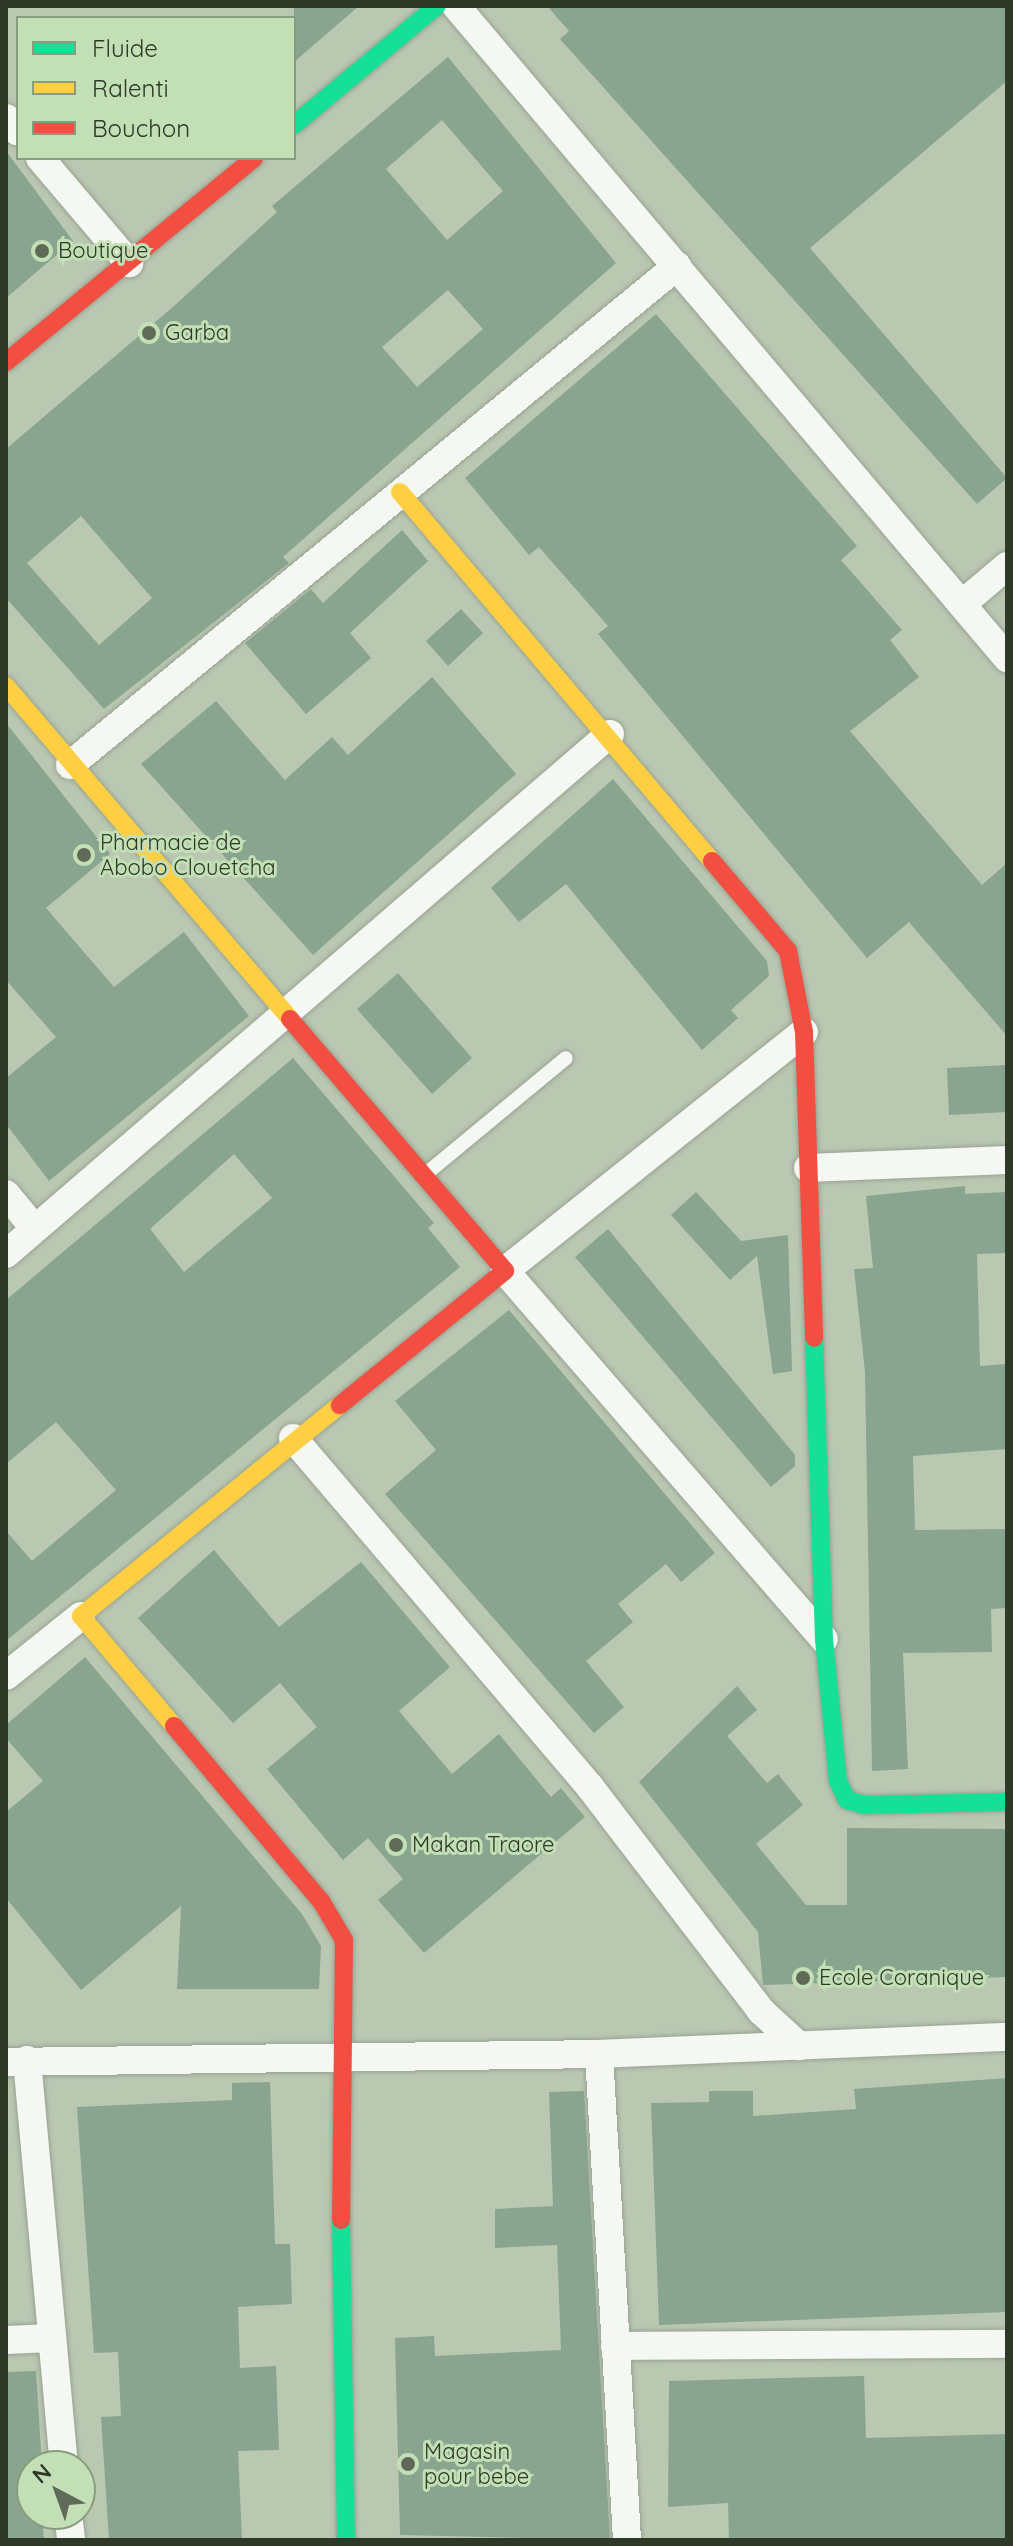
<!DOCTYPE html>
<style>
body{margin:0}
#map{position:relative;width:1013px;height:2546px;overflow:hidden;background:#bac8b2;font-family:Quicksand,sans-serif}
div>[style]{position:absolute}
.building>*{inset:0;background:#89a48f}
.roads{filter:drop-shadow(0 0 2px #98a392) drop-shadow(0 0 2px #98a392)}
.lane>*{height:14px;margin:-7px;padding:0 7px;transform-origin:7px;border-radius:7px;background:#f5f7f3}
.street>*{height:28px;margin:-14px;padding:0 14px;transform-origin:14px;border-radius:14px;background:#f5f7f3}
.fast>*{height:18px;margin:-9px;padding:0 9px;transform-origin:9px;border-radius:9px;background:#16e098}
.slow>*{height:18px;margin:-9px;padding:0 9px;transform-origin:9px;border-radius:9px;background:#ffcf43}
.jam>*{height:18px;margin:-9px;padding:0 9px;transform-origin:9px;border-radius:9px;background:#f24e42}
.dots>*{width:22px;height:22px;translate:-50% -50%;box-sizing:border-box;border:4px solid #c3dfb5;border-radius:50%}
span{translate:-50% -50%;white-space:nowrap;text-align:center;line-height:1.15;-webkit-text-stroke:6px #c3dfb5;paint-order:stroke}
.poi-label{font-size:22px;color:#2e3928}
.left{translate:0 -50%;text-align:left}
.frame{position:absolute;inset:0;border:8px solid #2e3928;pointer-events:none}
.legend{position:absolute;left:16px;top:16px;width:280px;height:144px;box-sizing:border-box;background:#c3dfb5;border:2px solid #879d7d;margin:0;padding:10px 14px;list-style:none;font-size:24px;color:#2e3928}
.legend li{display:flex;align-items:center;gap:16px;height:40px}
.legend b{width:40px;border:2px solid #879d7d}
.north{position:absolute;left:16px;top:2450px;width:80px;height:80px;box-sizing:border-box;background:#c3dfb5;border:2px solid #879d7d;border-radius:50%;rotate:319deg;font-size:22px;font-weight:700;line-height:32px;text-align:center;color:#2e3928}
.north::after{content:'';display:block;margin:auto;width:28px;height:36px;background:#5f6b58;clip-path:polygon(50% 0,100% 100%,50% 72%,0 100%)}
</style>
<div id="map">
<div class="building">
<div style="clip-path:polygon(294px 6px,359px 6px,294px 62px)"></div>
<div style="clip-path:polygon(547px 6px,1007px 6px,1007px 81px,810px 248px,1007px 478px,977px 504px,560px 39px,569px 31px)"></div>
<div style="clip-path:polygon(evenodd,448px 57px,616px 263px,283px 557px,289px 563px,104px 709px,6px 598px,6px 449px,174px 306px,277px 212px,272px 206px,448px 57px,442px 120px,503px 191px,447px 240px,386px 169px,442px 120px,448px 57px,448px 290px,483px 329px,417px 387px,382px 347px,448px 290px,448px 57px,81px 516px,152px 598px,99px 645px,27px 563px,81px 516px)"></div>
<div style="clip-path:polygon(6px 151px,73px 241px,6px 298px)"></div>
<div style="clip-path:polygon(656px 314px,857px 546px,841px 560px,902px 630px,890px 640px,919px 677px,850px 731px,982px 885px,1007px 863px,1007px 1036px,909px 922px,867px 958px,598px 634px,608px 626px,539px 547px,529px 555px,465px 478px)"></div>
<div style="clip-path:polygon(402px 530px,428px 561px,350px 633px,371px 658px,306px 714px,245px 643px,311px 589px,323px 603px)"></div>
<div style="clip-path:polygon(461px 609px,483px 633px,448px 666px,426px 641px)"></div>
<div style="clip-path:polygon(432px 677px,516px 774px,313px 955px,141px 764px,216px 701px,285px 780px,332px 737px,348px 755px)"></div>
<div style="clip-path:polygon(6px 723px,110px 854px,46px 908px,114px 987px,184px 932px,249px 1016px,49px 1181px,6px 1124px,6px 1078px,56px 1037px,6px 980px)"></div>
<div style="clip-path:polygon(613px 779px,767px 961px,769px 976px,731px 1010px,738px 1018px,702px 1050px,566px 884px,519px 922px,491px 888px)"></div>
<div style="clip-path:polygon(398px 973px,472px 1058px,432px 1094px,357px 1009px)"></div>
<div style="clip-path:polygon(evenodd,293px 1058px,434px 1223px,428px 1228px,460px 1267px,6px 1641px,6px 1531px,32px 1561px,116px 1490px,56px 1422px,6px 1464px,6px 1300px,293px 1058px,234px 1154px,272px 1198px,184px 1272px,150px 1229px,234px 1154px)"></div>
<div style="clip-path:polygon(1007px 1065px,1007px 1112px,949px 1115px,947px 1068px)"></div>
<div style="clip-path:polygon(965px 1186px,965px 1194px,1007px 1192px,1007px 1253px,977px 1254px,980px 1366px,1007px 1364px,1007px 1449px,913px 1456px,915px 1530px,1007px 1529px,1007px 1608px,991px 1609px,992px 1652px,903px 1653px,908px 1769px,872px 1771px,865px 1372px,854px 1269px,873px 1268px,866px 1196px)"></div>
<div style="clip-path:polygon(696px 1192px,741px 1241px,788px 1235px,792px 1371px,773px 1374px,757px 1256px,730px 1280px,671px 1215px)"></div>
<div style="clip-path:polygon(608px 1229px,795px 1455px,795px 1466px,771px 1487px,575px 1257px)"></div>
<div style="clip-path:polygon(509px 1310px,715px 1553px,681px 1582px,666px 1564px,618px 1604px,633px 1622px,586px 1661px,624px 1707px,594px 1733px,385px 1494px,436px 1450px,395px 1401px)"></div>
<div style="clip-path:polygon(214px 1550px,279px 1627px,361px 1562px,450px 1667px,399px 1711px,452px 1774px,499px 1734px,551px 1797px,561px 1788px,585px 1817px,424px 1953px,378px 1900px,403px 1879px,368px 1838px,343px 1860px,267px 1769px,317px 1727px,280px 1683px,233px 1723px,138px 1618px)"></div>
<div style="clip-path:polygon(85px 1657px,302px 1914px,321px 1946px,319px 1989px,177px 1989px,181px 1906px,81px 1990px,6px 1898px,6px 1812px,43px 1781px,6px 1738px,6px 1725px)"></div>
<div style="clip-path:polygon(737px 1686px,757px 1710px,727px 1736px,767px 1783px,778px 1774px,803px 1805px,756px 1844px,806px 1905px,847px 1905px,847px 1828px,1007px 1829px,1007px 1977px,763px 1985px,758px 1932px,639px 1782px)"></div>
<div style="clip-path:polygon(1007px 2078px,1007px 2312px,659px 2325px,651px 2103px,709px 2102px,709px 2091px,753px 2091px,753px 2116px,856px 2109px,854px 2089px)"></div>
<div style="clip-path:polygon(270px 2082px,275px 2244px,290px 2244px,292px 2304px,238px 2307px,240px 2368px,276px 2366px,279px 2450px,238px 2451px,242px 2540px,109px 2540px,101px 2417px,121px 2416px,118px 2352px,94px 2353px,77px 2107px,232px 2100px,232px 2083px)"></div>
<div style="clip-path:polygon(584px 2091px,610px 2540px,400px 2535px,395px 2338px,434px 2336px,435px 2356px,561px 2350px,557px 2245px,495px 2248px,495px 2209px,553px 2206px,549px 2092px)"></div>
<div style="clip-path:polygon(36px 2371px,42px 2466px,32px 2466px,32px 2514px,42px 2514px,44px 2540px,6px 2540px,6px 2372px)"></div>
<div style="clip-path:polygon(864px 2376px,866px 2438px,1007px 2434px,1007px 2540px,729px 2540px,728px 2503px,668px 2507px,669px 2381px)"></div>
</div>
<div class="roads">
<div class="lane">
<div style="left:427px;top:1173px;width:180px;rotate:-39.6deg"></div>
</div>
<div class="street">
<div style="left:456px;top:6px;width:854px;rotate:49.8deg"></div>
<div style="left:6px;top:118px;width:18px;rotate:49deg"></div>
<div style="left:40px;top:158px;width:138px;rotate:49.7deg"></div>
<div style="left:962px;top:604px;width:59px;rotate:-40.2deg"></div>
<div style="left:70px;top:765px;width:786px;rotate:-39.42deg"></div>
<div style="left:804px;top:1032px;width:383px;rotate:141.4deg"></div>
<div style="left:505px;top:1271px;width:487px;rotate:49.1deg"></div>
<div style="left:808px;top:1168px;width:199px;rotate:-2.3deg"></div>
<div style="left:6px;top:1194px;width:45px;rotate:50.4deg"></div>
<div style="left:6px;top:1254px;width:797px;rotate:-40.73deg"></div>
<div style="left:293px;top:1438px;width:458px;rotate:49.6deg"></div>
<div style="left:590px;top:1787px;width:282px;rotate:52.6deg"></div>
<div style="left:761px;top:2011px;width:52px;rotate:42.6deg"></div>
<div style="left:6px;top:1676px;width:96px;rotate:-38.7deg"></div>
<div style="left:599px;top:2054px;width:487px;rotate:86.7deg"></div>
<div style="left:27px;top:2060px;width:408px;rotate:84.8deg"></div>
<div style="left:6px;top:2062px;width:593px;rotate:-0.77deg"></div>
<div style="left:599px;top:2054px;width:408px;rotate:-2.4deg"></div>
<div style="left:6px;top:2340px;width:46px;rotate:-2.5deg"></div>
<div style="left:615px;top:2346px;width:392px;rotate:-0.3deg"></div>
<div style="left:68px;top:2514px;width:26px;rotate:83deg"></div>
</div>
<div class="fast">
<div style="left:294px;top:125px;width:186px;rotate:-39.8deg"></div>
<div style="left:814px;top:1338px;width:301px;rotate:88.1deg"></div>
<div style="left:824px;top:1639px;width:143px;rotate:84.4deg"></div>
<div style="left:838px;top:1781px;width:21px;rotate:65deg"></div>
<div style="left:847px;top:1800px;width:19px;rotate:16deg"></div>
<div style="left:865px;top:1805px;width:142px;rotate:-1.2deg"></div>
<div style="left:341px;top:2220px;width:320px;rotate:89.1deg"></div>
</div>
<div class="slow">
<div style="left:400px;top:492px;width:483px;rotate:49.8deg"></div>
<div style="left:6px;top:686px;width:438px;rotate:49.5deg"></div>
<div style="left:174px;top:1726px;width:144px;rotate:-130.2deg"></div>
<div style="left:81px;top:1616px;width:334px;rotate:-39.2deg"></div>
</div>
<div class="jam">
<div style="left:6px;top:362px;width:321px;rotate:-39.4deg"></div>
<div style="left:712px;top:861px;width:118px;rotate:49.8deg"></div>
<div style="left:788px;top:951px;width:83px;rotate:78.8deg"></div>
<div style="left:804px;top:1032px;width:306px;rotate:88.1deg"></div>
<div style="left:290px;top:1019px;width:331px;rotate:49.5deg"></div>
<div style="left:505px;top:1271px;width:213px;rotate:140.9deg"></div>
<div style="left:174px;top:1726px;width:229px;rotate:50deg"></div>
<div style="left:321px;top:1901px;width:45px;rotate:59.5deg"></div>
<div style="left:344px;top:1940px;width:280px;rotate:90.6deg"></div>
</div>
</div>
<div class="dots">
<div style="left:42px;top:251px;background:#5f6b58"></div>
<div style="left:149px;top:333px;background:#5f6b58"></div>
<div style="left:84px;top:855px;background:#5f6b58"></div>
<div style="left:396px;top:1845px;background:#5f6b58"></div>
<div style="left:803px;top:1978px;background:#5f6b58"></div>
<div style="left:408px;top:2464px;background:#5f6b58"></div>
</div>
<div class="poi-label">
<span class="left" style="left:58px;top:251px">Boutique</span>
<span class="left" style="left:165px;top:333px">Garba</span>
<span class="left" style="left:100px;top:855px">Pharmacie de<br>Abobo Clouetcha</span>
<span class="left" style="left:412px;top:1845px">Makan Traore</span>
<span class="left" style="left:819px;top:1978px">Ecole Coranique</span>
<span class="left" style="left:424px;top:2464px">Magasin<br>pour bebe</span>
</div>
<div class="frame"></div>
<ul class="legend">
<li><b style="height:10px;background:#16e098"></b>Fluide</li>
<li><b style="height:10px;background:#ffcf43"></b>Ralenti</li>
<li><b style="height:10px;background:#f24e42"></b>Bouchon</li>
</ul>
<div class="north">N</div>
</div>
